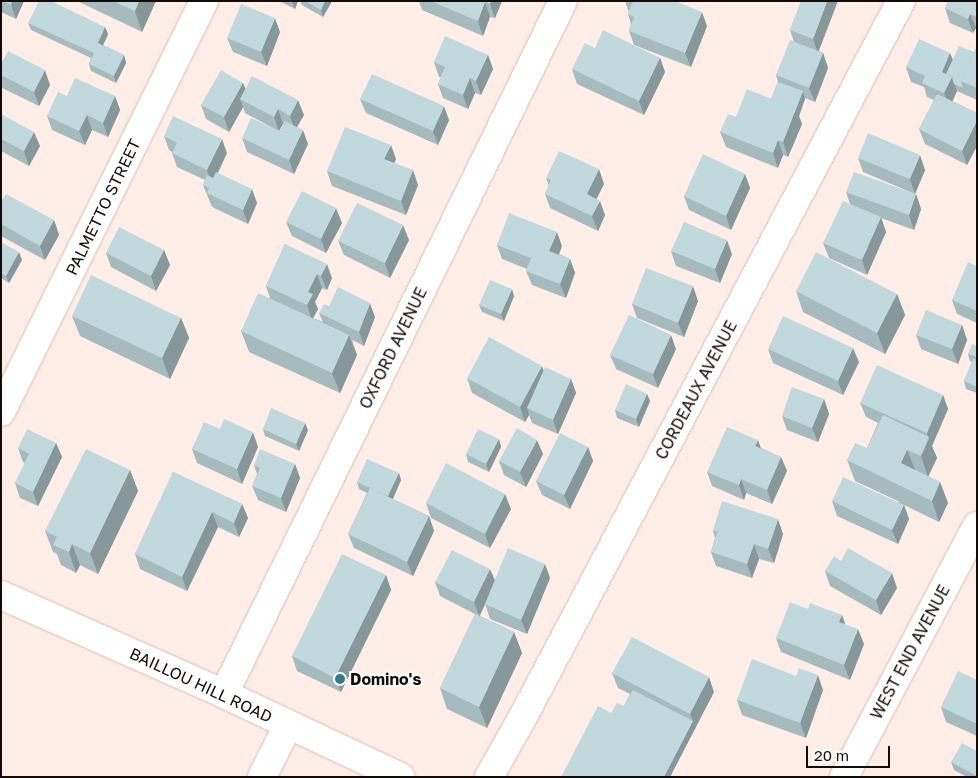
<!DOCTYPE html>
<style>
body{margin:0}
#map{position:relative;width:978px;height:778px;overflow:hidden;background:#ffede7;font-family:"Golos Text",sans-serif}
div>[style]{position:absolute}
.roads{filter:drop-shadow(0 0 1px #d4bfb8) drop-shadow(0 0 1px #d4bfb8)}
.minor>*{height:28px;margin:-14px;padding:0 14px;transform-origin:14px;border-radius:14px;background:#fff}
.major>*{height:28px;margin:-14px;padding:0 14px;transform-origin:14px;border-radius:14px;background:#fff}
.wall>*{inset:0;background:#a6bbbe}
.shaded-wall>*{inset:0;background:#87989b}
.building>*{inset:0;background:#c1d9dd}
.dots>*{width:14px;height:14px;translate:-50% -50%;box-sizing:border-box;border:2px solid #fff;border-radius:50%}
span{translate:-50% -50%;white-space:nowrap;text-align:center;line-height:1.15;-webkit-text-stroke:4px #fff;paint-order:stroke}
.street-label{font-size:16px;color:#120b09}
.poi-label{font-size:16px;color:#120b09;font-weight:700}
.left{translate:0 -50%;text-align:left}
.frame{position:absolute;inset:0;border:2px solid #120b09;pointer-events:none}
.scale{position:absolute;left:806px;top:746px;width:84px;height:22px;box-sizing:border-box;border:2px solid #120b09;border-top:0;padding-left:6px;font-size:15px;line-height:18px;white-space:nowrap;color:#120b09;-webkit-text-stroke:4px #fff;paint-order:stroke}
</style>
<div id="map">
<div class="roads">
<div class="minor">
<div style="left:1px;top:412px;width:458px;rotate:-63.7deg"></div>
<div style="left:224px;top:694px;width:771px;rotate:-63.93deg"></div>
<div style="left:262px;top:777px;width:58px;rotate:-63.4deg"></div>
<div style="left:489px;top:777px;width:73px;rotate:-60.6deg"></div>
<div style="left:525px;top:713px;width:805px;rotate:-62.16deg"></div>
<div style="left:844px;top:777px;width:284px;rotate:-62.1deg"></div>
</div>
<div class="major">
<div style="left:1px;top:595px;width:244px;rotate:23.9deg"></div>
<div style="left:224px;top:694px;width:195px;rotate:25.2deg"></div>
</div>
</div>
<div class="wall">
<div style="clip-path:polygon(1px 1px,24px 1px,16px 19px,1px 12px)"></div>
<div style="clip-path:polygon(77px 1px,156px 1px,142px 32px)"></div>
<div style="clip-path:polygon(279px 1px,298px 1px,295px 9px)"></div>
<div style="clip-path:polygon(300px 1px,332px 1px,323px 17px,302px 5px)"></div>
<div style="clip-path:polygon(419px 1px,502px 1px,495px 18px,490px 17px,483px 36px,422px 10px)"></div>
<div style="clip-path:polygon(625px 1px,675px 1px,707px 26px,691px 67px,634px 45px,629px 31px,631px 24px,628px 14px,629px 11px,628px 10px)"></div>
<div style="clip-path:polygon(801px 1px,819px 51px,823px 53px,828px 68px,815px 102px,805px 98px,799px 116px,802px 124px,788px 157px,783px 155px,778px 168px,726px 147px,720px 132px,736px 117px,771px 99px,778px 82px,776px 75px,794px 42px,790px 30px)"></div>
<div style="clip-path:polygon(977px 1px,977px 28px,976px 28px,973px 33px,950px 23px,945px 8px)"></div>
<div style="clip-path:polygon(28px 23px,105px 27px,108px 34px,103px 45px,124px 55px,126px 63px,116px 83px,91px 71px,89px 64px,91px 58px,31px 30px)"></div>
<div style="clip-path:polygon(280px 32px,267px 66px,233px 52px,227px 38px)"></div>
<div style="clip-path:polygon(595px 48px,660px 58px,665px 72px,644px 115px,577px 84px,572px 69px)"></div>
<div style="clip-path:polygon(977px 48px,977px 100px,957px 91px,952px 101px,977px 113px,977px 146px,967px 165px,925px 144px,919px 129px,934px 100px,927px 97px,924px 87px,911px 82px,906px 67px,950px 53px,953px 60px,974px 52px)"></div>
<div style="clip-path:polygon(488px 55px,493px 69px,481px 95px,475px 93px,468px 109px,443px 98px,438px 84px,441px 77px,439px 77px,434px 62px)"></div>
<div style="clip-path:polygon(1px 64px,50px 85px,39px 106px,2px 88px,1px 85px)"></div>
<div style="clip-path:polygon(evenodd,243px 83px,245px 88px,304px 115px,297px 127px,308px 144px,294px 174px,247px 152px,242px 138px,275px 129px,245px 113px,243px 107px,229px 132px,206px 119px,201px 105px,243px 83px,283px 124px,284px 124px,280px 131px,279px 131px,283px 124px)"></div>
<div style="clip-path:polygon(67px 96px,115px 96px,120px 110px,108px 137px,92px 130px,85px 145px,52px 130px,47px 116px)"></div>
<div style="clip-path:polygon(360px 99px,449px 120px,438px 145px,366px 113px)"></div>
<div style="clip-path:polygon(1px 114px,40px 146px,29px 166px,1px 151px)"></div>
<div style="clip-path:polygon(164px 136px,227px 153px,218px 173px,257px 203px,248px 224px,212px 207px,203px 185px,205px 180px,177px 167px,172px 153px,172px 152px,169px 150px)"></div>
<div style="clip-path:polygon(858px 158px,925px 170px,915px 194px,863px 172px)"></div>
<div style="clip-path:polygon(396px 159px,394px 163px,418px 185px,406px 215px,332px 186px,327px 171px)"></div>
<div style="clip-path:polygon(745px 174px,750px 188px,731px 230px,689px 210px,684px 196px)"></div>
<div style="clip-path:polygon(546px 178px,604px 184px,596px 199px,605px 215px,598px 231px,550px 208px,545px 194px,549px 186px)"></div>
<div style="clip-path:polygon(846px 192px,916px 194px,921px 209px,914px 230px,881px 218px,886px 232px,867px 275px,829px 258px,823px 243px,850px 204px)"></div>
<div style="clip-path:polygon(1px 202px,54px 220px,59px 235px,45px 260px,1px 236px)"></div>
<div style="clip-path:polygon(286px 222px,342px 223px,326px 253px,292px 236px)"></div>
<div style="clip-path:polygon(409px 240px,390px 278px,344px 255px,338px 241px)"></div>
<div style="clip-path:polygon(1px 242px,22px 260px,9px 283px,1px 278px)"></div>
<div style="clip-path:polygon(285px 244px,332px 278px,327px 290px,322px 288px,315px 302px,318px 309px,313px 318px,323px 322px,319px 313px,329px 306px,375px 317px,364px 346px,352px 340px,357px 355px,340px 393px,249px 352px,241px 331px,270px 298px,266px 286px)"></div>
<div style="clip-path:polygon(497px 245px,562px 246px,559px 254px,570px 259px,575px 273px,566px 298px,532px 285px,526px 271px,527px 269px,502px 259px)"></div>
<div style="clip-path:polygon(164px 250px,170px 265px,156px 291px,111px 267px,106px 253px)"></div>
<div style="clip-path:polygon(671px 251px,732px 254px,720px 283px,676px 266px)"></div>
<div style="clip-path:polygon(977px 266px,977px 323px,957px 314px,952px 300px)"></div>
<div style="clip-path:polygon(796px 291px,897px 294px,905px 315px,885px 354px,803px 312px)"></div>
<div style="clip-path:polygon(514px 296px,504px 321px,482px 312px,479px 305px)"></div>
<div style="clip-path:polygon(698px 301px,684px 337px,637px 318px,632px 304px)"></div>
<div style="clip-path:polygon(72px 316px,181px 318px,189px 338px,170px 379px,80px 336px)"></div>
<div style="clip-path:polygon(962px 325px,967px 340px,958px 364px,921px 349px,916px 335px)"></div>
<div style="clip-path:polygon(977px 346px,977px 393px,966px 389px,964px 381px,972px 362px,970px 361px,968px 354px)"></div>
<div style="clip-path:polygon(676px 349px,658px 388px,616px 369px,610px 355px)"></div>
<div style="clip-path:polygon(768px 349px,859px 362px,843px 395px,773px 363px)"></div>
<div style="clip-path:polygon(543px 370px,571px 379px,576px 393px,558px 434px,532px 423px,529px 415px,525px 422px,472px 393px,467px 378px)"></div>
<div style="clip-path:polygon(647px 394px,650px 401px,639px 427px,617px 418px,615px 410px)"></div>
<div style="clip-path:polygon(943px 395px,948px 409px,932px 446px,937px 458px,928px 476px,940px 482px,948px 503px,939px 522px,904px 505px,909px 519px,898px 544px,837px 516px,832px 501px,900px 502px,855px 481px,847px 460px,867px 448px,878px 423px,866px 417px,860px 403px)"></div>
<div style="clip-path:polygon(824px 399px,829px 414px,818px 442px,787px 430px,782px 416px)"></div>
<div style="clip-path:polygon(263px 429px,308px 430px,299px 451px,265px 436px)"></div>
<div style="clip-path:polygon(499px 439px,501px 447px,489px 472px,468px 462px,466px 454px)"></div>
<div style="clip-path:polygon(56px 443px,62px 457px,38px 506px,20px 498px,15px 483px,25px 463px,23px 462px,18px 448px)"></div>
<div style="clip-path:polygon(258px 447px,242px 484px,197px 463px,192px 449px)"></div>
<div style="clip-path:polygon(588px 447px,593px 461px,570px 509px,542px 495px,536px 481px)"></div>
<div style="clip-path:polygon(761px 448px,781px 457px,787px 471px,772px 504px,746px 493px,744px 500px,712px 486px,707px 472px)"></div>
<div style="clip-path:polygon(543px 454px,526px 487px,504px 475px,499px 461px)"></div>
<div style="clip-path:polygon(295px 464px,300px 478px,286px 512px,258px 500px,252px 486px,257px 474px,254px 465px)"></div>
<div style="clip-path:polygon(130px 470px,138px 491px,98px 574px,80px 565px,76px 573px,61px 565px,57px 554px,53px 552px,45px 531px)"></div>
<div style="clip-path:polygon(173px 472px,242px 504px,248px 518px,239px 537px,218px 527px,187px 591px,140px 569px,135px 554px)"></div>
<div style="clip-path:polygon(399px 473px,401px 480px,393px 499px,429px 516px,434px 531px,413px 576px,354px 548px,348px 534px,367px 493px,359px 489px,357px 482px)"></div>
<div style="clip-path:polygon(426px 503px,511px 509px,490px 548px,431px 518px)"></div>
<div style="clip-path:polygon(713px 530px,783px 534px,774px 563px,759px 559px,752px 578px,716px 566px,711px 552px,715px 538px)"></div>
<div style="clip-path:polygon(841px 561px,897px 588px,881px 615px,830px 586px,825px 571px)"></div>
<div style="clip-path:polygon(545px 564px,550px 578px,527px 634px,490px 619px,485px 604px,480px 616px,514px 632px,522px 653px,487px 728px,447px 709px,440px 688px,475px 614px,440px 596px,435px 582px,495px 581px)"></div>
<div style="clip-path:polygon(386px 575px,391px 590px,341px 692px,297px 671px,292px 656px)"></div>
<div style="clip-path:polygon(808px 609px,842px 615px,845px 624px,864px 644px,850px 680px,781px 652px,776px 638px)"></div>
<div style="clip-path:polygon(612px 673px,714px 692px,670px 777px,561px 777px,611px 713px,624px 706px,630px 694px,618px 688px)"></div>
<div style="clip-path:polygon(977px 680px,977px 736px,946px 722px,941px 707px)"></div>
<div style="clip-path:polygon(823px 690px,806px 738px,742px 715px,737px 700px)"></div>
<div style="clip-path:polygon(977px 751px,977px 777px,967px 777px,954px 770px,951px 762px)"></div>
</div>
<div class="shaded-wall">
<div style="clip-path:polygon(12px 1px,24px 1px,16px 19px,11px 5px)"></div>
<div style="clip-path:polygon(139px 1px,156px 1px,142px 32px,135px 11px)"></div>
<div style="clip-path:polygon(292px 1px,298px 1px,295px 9px,292px 2px)"></div>
<div style="clip-path:polygon(325px 1px,332px 1px,323px 17px,321px 10px)"></div>
<div style="clip-path:polygon(491px 1px,502px 1px,495px 18px,490px 4px)"></div>
<div style="clip-path:polygon(827px 1px,838px 1px,818px 53px,813px 39px)"></div>
<div style="clip-path:polygon(485px 2px,490px 17px,483px 36px,478px 21px)"></div>
<div style="clip-path:polygon(702px 12px,707px 26px,691px 67px,685px 53px)"></div>
<div style="clip-path:polygon(970px 14px,976px 28px,973px 33px,968px 19px)"></div>
<div style="clip-path:polygon(275px 18px,280px 32px,267px 66px,261px 52px)"></div>
<div style="clip-path:polygon(105px 27px,108px 34px,101px 50px,98px 43px)"></div>
<div style="clip-path:polygon(823px 53px,828px 68px,815px 102px,809px 88px)"></div>
<div style="clip-path:polygon(950px 53px,956px 68px,949px 81px,942px 72px)"></div>
<div style="clip-path:polygon(124px 55px,126px 63px,116px 83px,114px 76px)"></div>
<div style="clip-path:polygon(488px 55px,493px 69px,481px 95px,476px 81px)"></div>
<div style="clip-path:polygon(660px 58px,665px 72px,644px 115px,639px 101px)"></div>
<div style="clip-path:polygon(45px 70px,50px 85px,39px 106px,34px 92px)"></div>
<div style="clip-path:polygon(952px 77px,957px 91px,950px 107px,944px 93px)"></div>
<div style="clip-path:polygon(470px 78px,475px 93px,468px 109px,463px 95px)"></div>
<div style="clip-path:polygon(243px 83px,248px 97px,240px 99px,243px 107px,229px 132px,224px 117px)"></div>
<div style="clip-path:polygon(803px 91px,805px 99px,799px 116px,802px 124px,788px 157px,783px 142px)"></div>
<div style="clip-path:polygon(115px 96px,120px 110px,108px 137px,103px 123px)"></div>
<div style="clip-path:polygon(298px 100px,304px 115px,295px 130px,290px 116px)"></div>
<div style="clip-path:polygon(444px 106px,449px 120px,438px 145px,433px 131px)"></div>
<div style="clip-path:polygon(278px 109px,283px 124px,279px 131px,274px 117px)"></div>
<div style="clip-path:polygon(87px 115px,92px 130px,85px 145px,79px 131px)"></div>
<div style="clip-path:polygon(977px 121px,977px 146px,967px 165px,962px 151px)"></div>
<div style="clip-path:polygon(303px 130px,308px 144px,294px 174px,289px 160px)"></div>
<div style="clip-path:polygon(34px 132px,40px 146px,29px 166px,24px 151px)"></div>
<div style="clip-path:polygon(222px 139px,227px 153px,212px 184px,207px 170px)"></div>
<div style="clip-path:polygon(778px 140px,783px 155px,778px 168px,773px 153px)"></div>
<div style="clip-path:polygon(391px 145px,396px 159px,390px 174px,384px 159px)"></div>
<div style="clip-path:polygon(920px 155px,925px 170px,915px 194px,910px 179px)"></div>
<div style="clip-path:polygon(599px 169px,604px 184px,592px 208px,587px 194px)"></div>
<div style="clip-path:polygon(413px 170px,418px 185px,406px 215px,401px 201px)"></div>
<div style="clip-path:polygon(745px 174px,750px 188px,731px 230px,726px 216px)"></div>
<div style="clip-path:polygon(252px 189px,257px 203px,248px 224px,243px 210px)"></div>
<div style="clip-path:polygon(916px 194px,921px 209px,914px 230px,909px 215px)"></div>
<div style="clip-path:polygon(600px 201px,605px 215px,598px 231px,592px 216px)"></div>
<div style="clip-path:polygon(336px 208px,342px 223px,326px 253px,321px 239px)"></div>
<div style="clip-path:polygon(881px 217px,886px 232px,867px 275px,862px 260px)"></div>
<div style="clip-path:polygon(54px 220px,59px 235px,45px 260px,40px 246px)"></div>
<div style="clip-path:polygon(403px 225px,409px 240px,390px 278px,385px 263px)"></div>
<div style="clip-path:polygon(557px 232px,562px 246px,555px 265px,549px 251px)"></div>
<div style="clip-path:polygon(727px 240px,732px 254px,720px 283px,715px 269px)"></div>
<div style="clip-path:polygon(164px 250px,170px 265px,156px 291px,151px 276px)"></div>
<div style="clip-path:polygon(19px 252px,22px 260px,9px 283px,6px 276px)"></div>
<div style="clip-path:polygon(570px 259px,575px 273px,566px 298px,560px 284px)"></div>
<div style="clip-path:polygon(327px 264px,332px 278px,327px 290px,321px 276px)"></div>
<div style="clip-path:polygon(317px 274px,322px 288px,315px 302px,318px 309px,312px 320px,307px 305px,308px 292px)"></div>
<div style="clip-path:polygon(693px 286px,698px 301px,684px 337px,678px 323px)"></div>
<div style="clip-path:polygon(512px 289px,514px 296px,504px 321px,501px 314px)"></div>
<div style="clip-path:polygon(897px 294px,905px 315px,885px 354px,877px 333px)"></div>
<div style="clip-path:polygon(370px 303px,375px 317px,364px 346px,359px 332px)"></div>
<div style="clip-path:polygon(181px 318px,189px 338px,170px 379px,162px 358px)"></div>
<div style="clip-path:polygon(962px 325px,967px 340px,958px 364px,952px 349px)"></div>
<div style="clip-path:polygon(349px 335px,357px 355px,340px 393px,332px 373px)"></div>
<div style="clip-path:polygon(671px 335px,676px 349px,658px 388px,653px 374px)"></div>
<div style="clip-path:polygon(853px 348px,859px 362px,843px 395px,838px 381px)"></div>
<div style="clip-path:polygon(542px 366px,547px 381px,527px 408px,529px 415px,525px 422px,520px 407px)"></div>
<div style="clip-path:polygon(571px 379px,576px 393px,558px 434px,553px 420px)"></div>
<div style="clip-path:polygon(647px 394px,650px 401px,639px 427px,636px 419px)"></div>
<div style="clip-path:polygon(943px 395px,948px 409px,932px 446px,937px 458px,928px 477px,921px 456px,929px 439px,927px 433px)"></div>
<div style="clip-path:polygon(824px 399px,829px 414px,818px 442px,812px 428px)"></div>
<div style="clip-path:polygon(305px 423px,308px 430px,299px 451px,296px 444px)"></div>
<div style="clip-path:polygon(253px 432px,258px 447px,242px 484px,237px 469px)"></div>
<div style="clip-path:polygon(499px 439px,501px 447px,489px 472px,486px 464px)"></div>
<div style="clip-path:polygon(537px 440px,543px 454px,526px 487px,520px 472px)"></div>
<div style="clip-path:polygon(758px 440px,763px 454px,755px 446px)"></div>
<div style="clip-path:polygon(56px 443px,62px 457px,38px 506px,33px 492px)"></div>
<div style="clip-path:polygon(588px 447px,593px 461px,570px 509px,564px 495px)"></div>
<div style="clip-path:polygon(907px 450px,915px 470px,901px 463px)"></div>
<div style="clip-path:polygon(781px 457px,787px 471px,772px 504px,767px 490px)"></div>
<div style="clip-path:polygon(295px 464px,300px 478px,286px 512px,281px 498px)"></div>
<div style="clip-path:polygon(130px 470px,138px 491px,98px 574px,90px 553px)"></div>
<div style="clip-path:polygon(399px 473px,401px 480px,391px 503px,388px 496px)"></div>
<div style="clip-path:polygon(741px 479px,746px 493px,744px 500px,739px 485px)"></div>
<div style="clip-path:polygon(940px 482px,948px 503px,939px 522px,932px 501px)"></div>
<div style="clip-path:polygon(505px 494px,511px 509px,490px 548px,485px 534px)"></div>
<div style="clip-path:polygon(242px 504px,248px 518px,239px 537px,234px 523px)"></div>
<div style="clip-path:polygon(904px 505px,909px 519px,898px 544px,892px 530px)"></div>
<div style="clip-path:polygon(212px 512px,218px 527px,187px 591px,182px 577px)"></div>
<div style="clip-path:polygon(429px 516px,434px 531px,413px 576px,407px 562px)"></div>
<div style="clip-path:polygon(778px 519px,783px 534px,774px 563px,768px 549px)"></div>
<div style="clip-path:polygon(72px 544px,80px 565px,76px 573px,69px 552px)"></div>
<div style="clip-path:polygon(754px 544px,759px 559px,752px 578px,747px 564px)"></div>
<div style="clip-path:polygon(545px 564px,550px 578px,527px 634px,521px 620px)"></div>
<div style="clip-path:polygon(490px 569px,496px 583px,479px 616px,474px 602px)"></div>
<div style="clip-path:polygon(892px 573px,897px 588px,881px 615px,876px 600px)"></div>
<div style="clip-path:polygon(386px 575px,391px 590px,341px 692px,335px 678px)"></div>
<div style="clip-path:polygon(842px 615px,847px 630px,839px 622px)"></div>
<div style="clip-path:polygon(858px 629px,864px 644px,850px 680px,844px 665px)"></div>
<div style="clip-path:polygon(514px 632px,522px 653px,487px 728px,479px 707px)"></div>
<div style="clip-path:polygon(818px 675px,823px 690px,806px 738px,800px 723px)"></div>
<div style="clip-path:polygon(709px 677px,714px 692px,670px 777px,664px 777px,693px 721px,690px 714px)"></div>
</div>
<div class="building">
<div style="clip-path:polygon(3px 1px,12px 1px,11px 5px)"></div>
<div style="clip-path:polygon(39px 1px,51px 1px,105px 27px,98px 43px,124px 55px,114px 76px,89px 64px,94px 53px,28px 23px)"></div>
<div style="clip-path:polygon(113px 1px,139px 1px,135px 11px)"></div>
<div style="clip-path:polygon(305px 1px,325px 1px,321px 10px)"></div>
<div style="clip-path:polygon(430px 1px,491px 1px,490px 4px,485px 2px,478px 21px)"></div>
<div style="clip-path:polygon(633px 1px,675px 1px,702px 12px,685px 53px,629px 31px,634px 17px,628px 14px)"></div>
<div style="clip-path:polygon(801px 1px,827px 1px,813px 39px,790px 30px)"></div>
<div style="clip-path:polygon(948px 1px,977px 1px,977px 17px,970px 14px,968px 19px,945px 8px)"></div>
<div style="clip-path:polygon(241px 4px,275px 18px,261px 52px,227px 38px)"></div>
<div style="clip-path:polygon(603px 30px,660px 58px,639px 101px,572px 69px,585px 43px,595px 48px)"></div>
<div style="clip-path:polygon(445px 36px,488px 55px,476px 81px,470px 78px,463px 95px,438px 84px,445px 67px,434px 62px)"></div>
<div style="clip-path:polygon(919px 39px,950px 53px,942px 72px,952px 77px,944px 93px,922px 83px,925px 76px,906px 67px)"></div>
<div style="clip-path:polygon(790px 40px,823px 53px,809px 88px,776px 75px)"></div>
<div style="clip-path:polygon(959px 46px,974px 52px,961px 81px,963px 88px,954px 84px,952px 77px,946px 74px)"></div>
<div style="clip-path:polygon(976px 48px,977px 48px,977px 88px,961px 81px)"></div>
<div style="clip-path:polygon(8px 51px,45px 70px,34px 92px,1px 75px,1px 64px)"></div>
<div style="clip-path:polygon(221px 70px,243px 83px,224px 117px,201px 105px)"></div>
<div style="clip-path:polygon(372px 74px,444px 106px,433px 131px,360px 99px)"></div>
<div style="clip-path:polygon(252px 76px,298px 100px,290px 116px,278px 109px,274px 117px,240px 99px)"></div>
<div style="clip-path:polygon(75px 78px,115px 96px,103px 123px,87px 115px,79px 131px,47px 116px,58px 92px,67px 96px)"></div>
<div style="clip-path:polygon(778px 82px,803px 91px,796px 109px,771px 99px)"></div>
<div style="clip-path:polygon(747px 89px,796px 109px,783px 142px,778px 140px,773px 153px,720px 132px,728px 114px,736px 117px)"></div>
<div style="clip-path:polygon(937px 94px,977px 113px,977px 121px,962px 151px,919px 129px)"></div>
<div style="clip-path:polygon(1px 114px,34px 132px,24px 151px,1px 139px)"></div>
<div style="clip-path:polygon(173px 116px,222px 139px,207px 170px,172px 153px,177px 143px,164px 136px)"></div>
<div style="clip-path:polygon(251px 118px,280px 131px,285px 121px,303px 130px,289px 160px,242px 138px)"></div>
<div style="clip-path:polygon(345px 127px,391px 145px,384px 159px,413px 170px,401px 201px,327px 171px)"></div>
<div style="clip-path:polygon(868px 133px,920px 155px,910px 179px,858px 158px)"></div>
<div style="clip-path:polygon(559px 151px,599px 169px,587px 194px,600px 201px,592px 216px,545px 194px,551px 180px,546px 178px)"></div>
<div style="clip-path:polygon(703px 154px,745px 174px,726px 216px,684px 196px)"></div>
<div style="clip-path:polygon(216px 172px,252px 189px,243px 210px,207px 193px,209px 188px,203px 185px,207px 175px,213px 178px)"></div>
<div style="clip-path:polygon(854px 172px,916px 194px,909px 215px,846px 192px)"></div>
<div style="clip-path:polygon(302px 191px,336px 208px,321px 239px,286px 222px)"></div>
<div style="clip-path:polygon(6px 194px,54px 220px,40px 246px,1px 224px,1px 202px)"></div>
<div style="clip-path:polygon(843px 201px,881px 217px,862px 260px,823px 243px)"></div>
<div style="clip-path:polygon(357px 203px,403px 225px,385px 263px,338px 241px)"></div>
<div style="clip-path:polygon(509px 213px,557px 232px,549px 251px,570px 259px,560px 284px,526px 271px,531px 258px,497px 245px)"></div>
<div style="clip-path:polygon(684px 222px,727px 240px,715px 269px,671px 251px)"></div>
<div style="clip-path:polygon(119px 227px,164px 250px,151px 276px,106px 253px)"></div>
<div style="clip-path:polygon(1px 242px,19px 252px,6px 276px,1px 273px)"></div>
<div style="clip-path:polygon(285px 244px,327px 264px,321px 276px,317px 274px,308px 292px,313px 294px,307px 305px,266px 286px)"></div>
<div style="clip-path:polygon(816px 252px,897px 294px,877px 333px,796px 291px)"></div>
<div style="clip-path:polygon(968px 262px,977px 266px,977px 311px,952px 300px)"></div>
<div style="clip-path:polygon(646px 268px,693px 286px,678px 323px,632px 304px)"></div>
<div style="clip-path:polygon(91px 275px,181px 318px,162px 358px,72px 316px)"></div>
<div style="clip-path:polygon(490px 280px,512px 289px,501px 314px,479px 305px)"></div>
<div style="clip-path:polygon(338px 287px,370px 303px,359px 332px,319px 313px,324px 304px,329px 306px)"></div>
<div style="clip-path:polygon(258px 293px,349px 335px,332px 373px,241px 331px)"></div>
<div style="clip-path:polygon(926px 310px,962px 325px,952px 349px,916px 335px)"></div>
<div style="clip-path:polygon(629px 315px,671px 335px,653px 374px,610px 355px)"></div>
<div style="clip-path:polygon(783px 316px,853px 348px,838px 381px,768px 349px)"></div>
<div style="clip-path:polygon(489px 337px,542px 366px,520px 407px,467px 378px)"></div>
<div style="clip-path:polygon(972px 344px,977px 346px,977px 357px,968px 354px)"></div>
<div style="clip-path:polygon(973px 359px,977px 360px,977px 387px,964px 381px)"></div>
<div style="clip-path:polygon(877px 365px,943px 395px,927px 433px,860px 403px)"></div>
<div style="clip-path:polygon(545px 367px,571px 379px,553px 420px,527px 408px)"></div>
<div style="clip-path:polygon(626px 384px,647px 394px,636px 419px,615px 410px)"></div>
<div style="clip-path:polygon(792px 387px,824px 399px,812px 428px,782px 416px)"></div>
<div style="clip-path:polygon(271px 408px,305px 423px,296px 444px,263px 429px)"></div>
<div style="clip-path:polygon(883px 415px,929px 437px,921px 456px,907px 450px,901px 463px,940px 482px,932px 501px,847px 460px,855px 443px,867px 448px)"></div>
<div style="clip-path:polygon(224px 419px,253px 432px,237px 469px,192px 449px,204px 422px,220px 429px)"></div>
<div style="clip-path:polygon(727px 427px,758px 440px,755px 446px,781px 457px,767px 490px,741px 479px,739px 485px,707px 472px)"></div>
<div style="clip-path:polygon(517px 428px,537px 440px,520px 472px,499px 461px)"></div>
<div style="clip-path:polygon(27px 429px,56px 443px,33px 492px,15px 483px,29px 454px,18px 448px)"></div>
<div style="clip-path:polygon(478px 429px,499px 439px,486px 464px,466px 454px)"></div>
<div style="clip-path:polygon(560px 433px,588px 447px,564px 495px,536px 481px)"></div>
<div style="clip-path:polygon(86px 449px,130px 470px,90px 553px,72px 544px,69px 552px,53px 545px,57px 537px,45px 531px)"></div>
<div style="clip-path:polygon(260px 449px,295px 464px,281px 498px,252px 486px,260px 468px,254px 465px)"></div>
<div style="clip-path:polygon(367px 459px,399px 473px,388px 496px,357px 482px)"></div>
<div style="clip-path:polygon(446px 463px,505px 494px,485px 534px,426px 503px)"></div>
<div style="clip-path:polygon(173px 472px,242px 504px,234px 523px,212px 512px,182px 577px,135px 554px)"></div>
<div style="clip-path:polygon(843px 477px,904px 505px,892px 530px,832px 501px)"></div>
<div style="clip-path:polygon(370px 488px,429px 516px,407px 562px,348px 534px)"></div>
<div style="clip-path:polygon(722px 501px,778px 519px,768px 549px,754px 544px,747px 564px,711px 552px,717px 532px,713px 530px)"></div>
<div style="clip-path:polygon(508px 548px,545px 564px,521px 620px,485px 604px)"></div>
<div style="clip-path:polygon(848px 548px,892px 573px,876px 600px,825px 571px,834px 556px,841px 561px)"></div>
<div style="clip-path:polygon(452px 550px,490px 569px,474px 602px,435px 582px)"></div>
<div style="clip-path:polygon(342px 554px,386px 575px,335px 678px,292px 656px)"></div>
<div style="clip-path:polygon(790px 602px,808px 609px,810px 603px,842px 615px,839px 622px,858px 629px,844px 665px,776px 638px)"></div>
<div style="clip-path:polygon(475px 614px,514px 632px,479px 707px,440px 688px)"></div>
<div style="clip-path:polygon(632px 637px,709px 677px,690px 714px,612px 673px)"></div>
<div style="clip-path:polygon(752px 659px,796px 676px,799px 668px,818px 675px,800px 723px,737px 700px)"></div>
<div style="clip-path:polygon(958px 671px,977px 680px,977px 724px,941px 707px)"></div>
<div style="clip-path:polygon(633px 690px,693px 721px,664px 777px,561px 777px,598px 706px,611px 713px,617px 703px,624px 706px)"></div>
<div style="clip-path:polygon(962px 743px,977px 751px,977px 776px,951px 762px)"></div>
</div>
<div class="dots">
<div style="left:340px;top:679px;background:#337a86"></div>
</div>
<div class="street-label">
<span style="left:103px;top:207px;rotate:-64deg">PALMETTO STREET</span>
<span style="left:393px;top:348px;rotate:-64deg">OXFORD AVENUE</span>
<span style="left:696px;top:390px;rotate:-62deg">CORDEAUX AVENUE</span>
<span style="left:910px;top:652px;rotate:-62deg">WEST END AVENUE</span>
<span style="left:201px;top:685px;rotate:25deg">BAILLOU HILL ROAD</span>
</div>
<div class="poi-label">
<span class="left" style="left:350px;top:679px">Domino's</span>
</div>
<div class="frame"></div>
<div class="scale">20 m</div>
</div>
